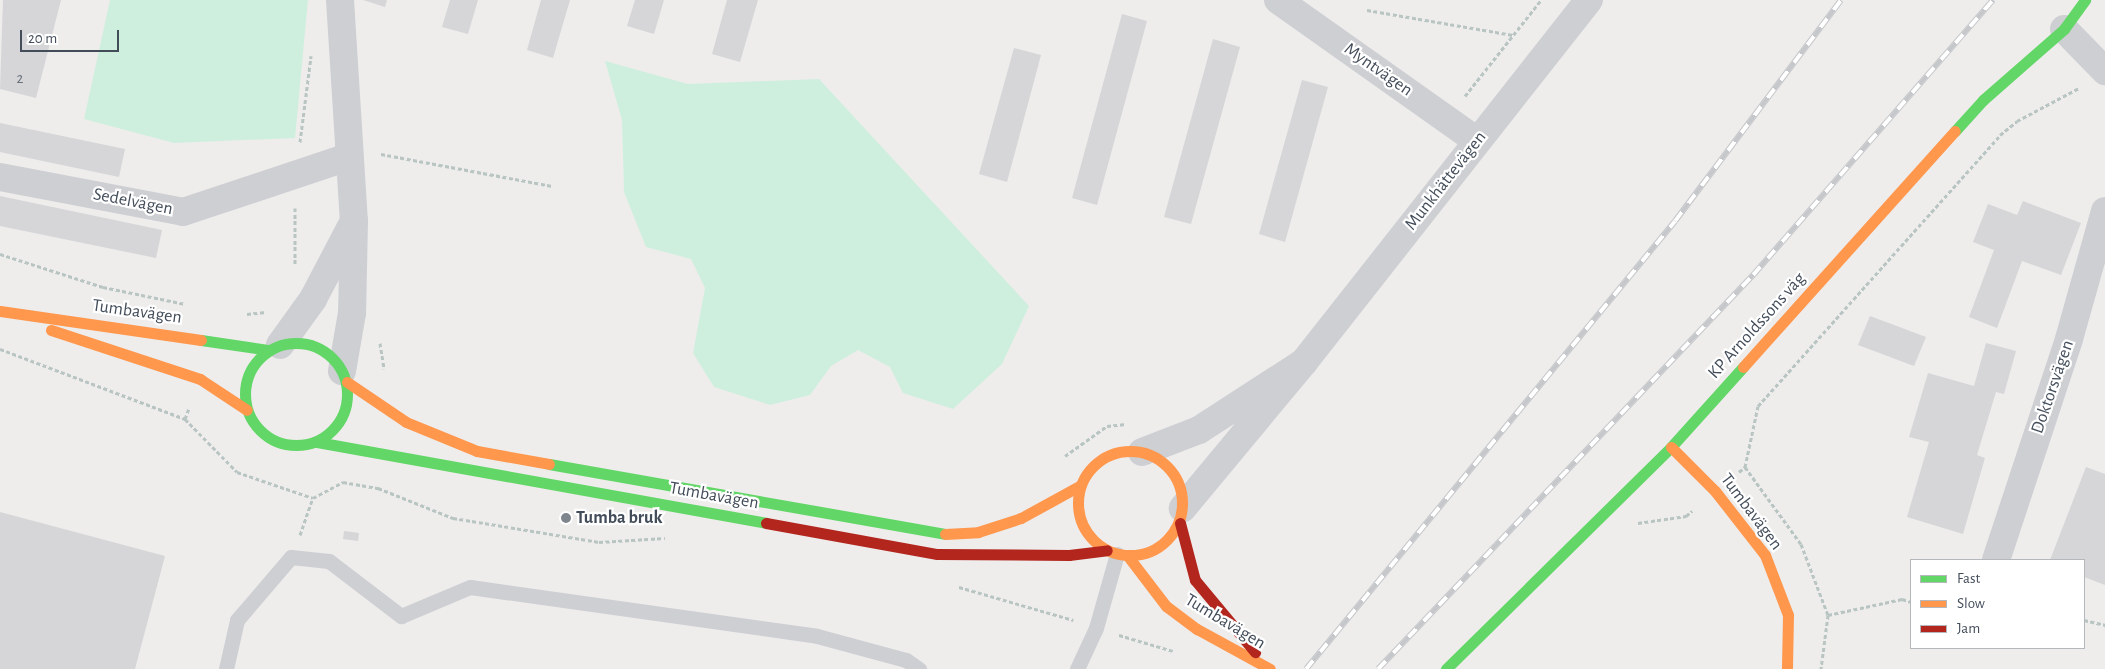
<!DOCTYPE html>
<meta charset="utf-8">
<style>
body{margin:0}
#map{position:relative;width:2105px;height:669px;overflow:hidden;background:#eeedec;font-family:"Alegreya Sans",sans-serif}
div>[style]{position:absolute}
.green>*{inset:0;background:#cfefde}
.building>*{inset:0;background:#d6d6d8}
.path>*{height:3px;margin-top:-1.5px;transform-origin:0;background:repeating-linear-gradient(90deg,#b8c5c2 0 4px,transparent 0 6.5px)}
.lane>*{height:15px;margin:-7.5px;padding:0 7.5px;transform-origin:7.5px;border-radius:7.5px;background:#cecfd3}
.street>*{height:28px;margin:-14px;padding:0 14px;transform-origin:14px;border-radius:14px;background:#cecfd3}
.fast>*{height:11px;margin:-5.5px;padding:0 5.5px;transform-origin:5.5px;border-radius:5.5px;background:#63d668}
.fast>.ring{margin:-5.5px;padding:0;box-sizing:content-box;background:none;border:11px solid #63d668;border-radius:50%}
.slow>*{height:11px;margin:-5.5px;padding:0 5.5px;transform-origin:5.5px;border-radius:5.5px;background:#ff974d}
.slow>.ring{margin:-5.5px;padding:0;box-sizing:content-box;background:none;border:11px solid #ff974d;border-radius:50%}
.jam>*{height:11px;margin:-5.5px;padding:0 5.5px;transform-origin:5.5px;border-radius:5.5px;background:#b3261e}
.rail>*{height:5.5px;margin-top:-2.75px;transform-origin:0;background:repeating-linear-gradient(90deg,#fff 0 11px,#c5c7ca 0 22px);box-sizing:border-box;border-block:1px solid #c5c7ca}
.dots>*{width:14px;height:14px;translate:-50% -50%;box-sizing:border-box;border:2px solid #fff;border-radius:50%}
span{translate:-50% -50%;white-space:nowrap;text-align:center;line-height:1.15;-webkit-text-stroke:4.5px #fff;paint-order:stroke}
.number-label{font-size:15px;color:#69717b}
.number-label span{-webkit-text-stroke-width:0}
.street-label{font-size:18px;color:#434d5a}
.poi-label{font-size:18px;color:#434d5a;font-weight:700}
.left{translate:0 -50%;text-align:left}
.legend{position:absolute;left:1910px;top:559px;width:175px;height:90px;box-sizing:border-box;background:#fff;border:1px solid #b4b8bd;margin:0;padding:6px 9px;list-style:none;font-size:15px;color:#434d5a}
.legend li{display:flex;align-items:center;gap:10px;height:25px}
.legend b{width:25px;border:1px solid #b4b8bd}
.scale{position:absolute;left:20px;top:30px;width:99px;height:22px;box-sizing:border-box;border:2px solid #434d5a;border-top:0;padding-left:6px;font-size:15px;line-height:18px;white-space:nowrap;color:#434d5a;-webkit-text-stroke:4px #fff;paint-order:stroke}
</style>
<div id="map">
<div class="green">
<div style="clip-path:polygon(110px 0,308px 0,295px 138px,174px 143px,84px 119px)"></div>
<div style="clip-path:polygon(605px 61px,688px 84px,819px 79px,1029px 306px,1002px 364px,953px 409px,903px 393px,890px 367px,858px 350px,831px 366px,810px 395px,770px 405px,714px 387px,693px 353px,705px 288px,691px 259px,646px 247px,624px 192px,622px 120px)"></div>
</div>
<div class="building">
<div style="clip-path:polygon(3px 0,61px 0,36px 98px,0 89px)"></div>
<div style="clip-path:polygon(363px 0,387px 0,385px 7px)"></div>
<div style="clip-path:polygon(450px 0,478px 0,468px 34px,442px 27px)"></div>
<div style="clip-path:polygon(541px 0,570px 0,553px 58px,527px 50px)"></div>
<div style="clip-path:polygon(635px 0,664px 0,654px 34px,627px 26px)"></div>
<div style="clip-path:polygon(727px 0,758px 0,740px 62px,712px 54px)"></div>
<div style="clip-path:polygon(1122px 14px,1147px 21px,1097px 205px,1072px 198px)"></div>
<div style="clip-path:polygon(1213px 39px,1240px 47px,1191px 224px,1164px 217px)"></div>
<div style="clip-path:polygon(1014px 48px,1041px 55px,1007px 182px,979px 174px)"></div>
<div style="clip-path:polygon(1302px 80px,1328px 87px,1285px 242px,1259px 234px)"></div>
<div style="clip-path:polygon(0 123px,125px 149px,119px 177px,0 152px)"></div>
<div style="clip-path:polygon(0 196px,162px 230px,156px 258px,0 226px)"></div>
<div style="clip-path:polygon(2023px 201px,2081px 223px,2061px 275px,2022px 261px,1997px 328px,1969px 317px,1994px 250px,1973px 242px,1988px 204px,2017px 215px)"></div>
<div style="clip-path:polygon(1870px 316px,1926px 337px,1914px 366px,1858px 345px)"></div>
<div style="clip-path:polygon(1986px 343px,2016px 351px,2004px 394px,1996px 392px,1977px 455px,1985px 458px,1963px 534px,1907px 517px,1929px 442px,1909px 437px,1928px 373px,1974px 386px)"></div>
<div style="clip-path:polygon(2086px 467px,2105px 474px,2105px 585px,2084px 577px,2084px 560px,2050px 560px)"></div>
<div style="clip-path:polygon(0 512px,165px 556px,135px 669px,0 669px)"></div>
<div style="clip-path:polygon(344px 531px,359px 533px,358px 541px,343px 539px)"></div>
</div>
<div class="path">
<div style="left:1367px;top:10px;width:148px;rotate:9.7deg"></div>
<div style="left:1465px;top:96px;width:122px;rotate:-51.6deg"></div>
<div style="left:300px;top:142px;width:87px;rotate:-82.7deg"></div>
<div style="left:381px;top:154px;width:174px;rotate:10.6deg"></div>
<div style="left:295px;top:208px;width:56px;rotate:90deg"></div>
<div style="left:0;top:254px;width:108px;rotate:17.8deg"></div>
<div style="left:103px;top:287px;width:84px;rotate:11.7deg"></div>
<div style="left:247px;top:314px;width:19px;rotate:-6deg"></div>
<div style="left:380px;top:343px;width:26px;rotate:81deg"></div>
<div style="left:0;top:349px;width:198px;rotate:20.7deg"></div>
<div style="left:185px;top:419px;width:74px;rotate:45.5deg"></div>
<div style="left:237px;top:472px;width:80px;rotate:18.9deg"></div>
<div style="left:313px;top:498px;width:34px;rotate:-28deg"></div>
<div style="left:343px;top:482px;width:36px;rotate:10deg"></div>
<div style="left:378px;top:488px;width:81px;rotate:21.8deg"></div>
<div style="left:453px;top:518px;width:148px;rotate:9.3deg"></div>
<div style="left:599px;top:542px;width:66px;rotate:-3.5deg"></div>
<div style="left:185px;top:419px;width:12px;rotate:-70deg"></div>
<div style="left:1065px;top:456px;width:52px;rotate:-35.5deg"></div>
<div style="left:1107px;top:426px;width:19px;rotate:-6deg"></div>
<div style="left:1745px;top:467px;width:95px;rotate:54deg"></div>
<div style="left:1801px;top:544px;width:76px;rotate:69.2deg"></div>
<div style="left:1828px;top:615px;width:54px;rotate:97.4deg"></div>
<div style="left:1739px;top:472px;width:8px;rotate:-40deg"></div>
<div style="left:1745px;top:467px;width:62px;rotate:-78deg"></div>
<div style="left:1758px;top:406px;width:363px;rotate:-48.2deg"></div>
<div style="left:2000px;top:135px;width:22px;rotate:-39deg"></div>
<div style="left:2017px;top:121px;width:70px;rotate:-28deg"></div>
<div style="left:1638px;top:523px;width:49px;rotate:-8.3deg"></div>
<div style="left:1686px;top:516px;width:8px;rotate:-40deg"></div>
<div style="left:300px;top:535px;width:39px;rotate:-71deg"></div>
<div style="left:959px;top:587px;width:119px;rotate:16.1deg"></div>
<div style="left:1828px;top:615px;width:76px;rotate:-12.2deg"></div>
<div style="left:1902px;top:599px;width:9px;rotate:18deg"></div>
<div style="left:2084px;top:620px;width:22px;rotate:13deg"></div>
<div style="left:1119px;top:635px;width:56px;rotate:16.5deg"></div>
</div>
<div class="lane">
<div style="left:226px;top:669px;width:50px;rotate:-77.3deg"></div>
<div style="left:237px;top:620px;width:83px;rotate:-49.4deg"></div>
<div style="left:291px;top:557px;width:38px;rotate:6deg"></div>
<div style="left:329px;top:561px;width:91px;rotate:37.4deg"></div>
<div style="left:401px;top:616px;width:75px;rotate:-22.8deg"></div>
<div style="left:470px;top:587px;width:350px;rotate:8deg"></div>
<div style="left:817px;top:636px;width:92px;rotate:15.1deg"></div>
<div style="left:906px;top:660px;width:16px;rotate:35deg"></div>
<div style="left:1077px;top:669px;width:45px;rotate:-65.1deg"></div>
<div style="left:1096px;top:628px;width:77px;rotate:-74.2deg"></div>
</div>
<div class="street">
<div style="left:340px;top:0;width:221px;rotate:86.4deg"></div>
<div style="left:1278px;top:0;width:244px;rotate:35.3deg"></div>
<div style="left:2064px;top:29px;width:59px;rotate:45.7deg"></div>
<div style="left:0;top:177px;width:186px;rotate:10.8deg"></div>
<div style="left:183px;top:212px;width:174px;rotate:-18.4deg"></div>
<div style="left:280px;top:345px;width:57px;rotate:-54.3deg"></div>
<div style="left:313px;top:299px;width:88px;rotate:-62.3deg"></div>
<div style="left:354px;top:221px;width:92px;rotate:91.2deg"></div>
<div style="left:352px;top:313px;width:59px;rotate:99.8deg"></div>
<div style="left:1304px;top:362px;width:461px;rotate:-51.8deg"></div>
<div style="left:1142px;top:452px;width:61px;rotate:-21.1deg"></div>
<div style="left:1199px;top:430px;width:125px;rotate:-32.9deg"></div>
<div style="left:1304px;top:362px;width:190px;rotate:129.7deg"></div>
<div style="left:1996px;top:560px;width:233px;rotate:-71.7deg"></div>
<div style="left:2069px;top:339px;width:133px;rotate:-74.3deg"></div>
</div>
<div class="fast">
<div style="left:1955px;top:131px;width:42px;rotate:-47.9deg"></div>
<div style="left:1983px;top:100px;width:108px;rotate:-41.2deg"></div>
<div style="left:2064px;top:29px;width:36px;rotate:-54deg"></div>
<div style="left:201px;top:340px;width:69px;rotate:8.4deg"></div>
<div class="ring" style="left:245px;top:343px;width:91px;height:91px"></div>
<div style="left:317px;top:442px;width:456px;rotate:10.2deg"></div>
<div style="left:549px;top:464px;width:402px;rotate:10deg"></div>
<div style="left:1446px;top:669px;width:316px;rotate:-44.6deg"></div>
<div style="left:1671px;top:447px;width:108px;rotate:-48deg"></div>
</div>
<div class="slow">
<div style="left:0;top:311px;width:203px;rotate:8.2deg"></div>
<div style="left:51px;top:330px;width:157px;rotate:18.2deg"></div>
<div style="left:200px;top:379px;width:56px;rotate:33.4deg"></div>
<div style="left:1743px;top:367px;width:317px;rotate:-48.1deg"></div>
<div style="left:347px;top:382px;width:71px;rotate:34.1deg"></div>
<div style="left:406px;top:422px;width:77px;rotate:22.2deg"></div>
<div style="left:477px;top:451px;width:73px;rotate:10.2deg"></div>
<div style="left:1671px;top:447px;width:62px;rotate:45deg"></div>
<div style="left:1715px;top:491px;width:81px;rotate:52deg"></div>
<div style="left:1765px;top:555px;width:64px;rotate:69deg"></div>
<div style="left:1788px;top:615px;width:54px;rotate:91.1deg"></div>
<div class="ring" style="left:1078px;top:451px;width:93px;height:93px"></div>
<div style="left:945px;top:534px;width:33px;rotate:-3deg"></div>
<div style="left:978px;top:532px;width:45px;rotate:-18deg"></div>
<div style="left:1021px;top:518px;width:68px;rotate:-28.8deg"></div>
<div style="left:1127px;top:555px;width:64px;rotate:52.6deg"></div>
<div style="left:1166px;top:606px;width:39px;rotate:37deg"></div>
<div style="left:1197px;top:629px;width:83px;rotate:28.7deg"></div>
</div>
<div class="jam">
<div style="left:766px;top:523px;width:174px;rotate:10.3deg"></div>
<div style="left:937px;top:554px;width:132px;rotate:0.4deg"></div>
<div style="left:1069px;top:555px;width:38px;rotate:-7deg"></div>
<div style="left:1180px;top:523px;width:59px;rotate:75.3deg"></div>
<div style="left:1195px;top:580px;width:94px;rotate:50.2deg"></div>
</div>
<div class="rail">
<div style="left:1306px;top:669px;width:580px;rotate:-50.52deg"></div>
<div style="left:1675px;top:221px;width:276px;rotate:-53.1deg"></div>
<div style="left:1378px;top:669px;width:544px;rotate:-46.42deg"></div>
<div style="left:1753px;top:275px;width:365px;rotate:-48.9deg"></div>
</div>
<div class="dots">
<div style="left:566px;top:518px;background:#7f858d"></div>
</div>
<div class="number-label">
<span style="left:20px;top:79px">2</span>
</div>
<div class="street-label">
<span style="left:1378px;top:70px;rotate:35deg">Myntvägen</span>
<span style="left:1446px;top:181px;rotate:-52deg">Munkhättevägen</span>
<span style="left:133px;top:202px;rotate:11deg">Sedelvägen</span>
<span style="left:137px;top:312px;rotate:8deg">Tumbavägen</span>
<span style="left:1757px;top:326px;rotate:-48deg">KP Arnoldssons väg</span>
<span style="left:2053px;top:387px;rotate:-71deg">Doktorsvägen</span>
<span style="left:714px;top:496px;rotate:10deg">Tumbavägen</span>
<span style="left:1751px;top:512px;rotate:53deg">Tumbavägen</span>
<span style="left:1225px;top:622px;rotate:31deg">Tumbavägen</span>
</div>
<div class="poi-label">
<span class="left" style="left:576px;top:518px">Tumba bruk</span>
</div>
<ul class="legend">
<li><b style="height:6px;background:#63d668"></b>Fast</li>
<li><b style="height:6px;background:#ff974d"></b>Slow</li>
<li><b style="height:6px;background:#b3261e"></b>Jam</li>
</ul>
<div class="scale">20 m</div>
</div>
